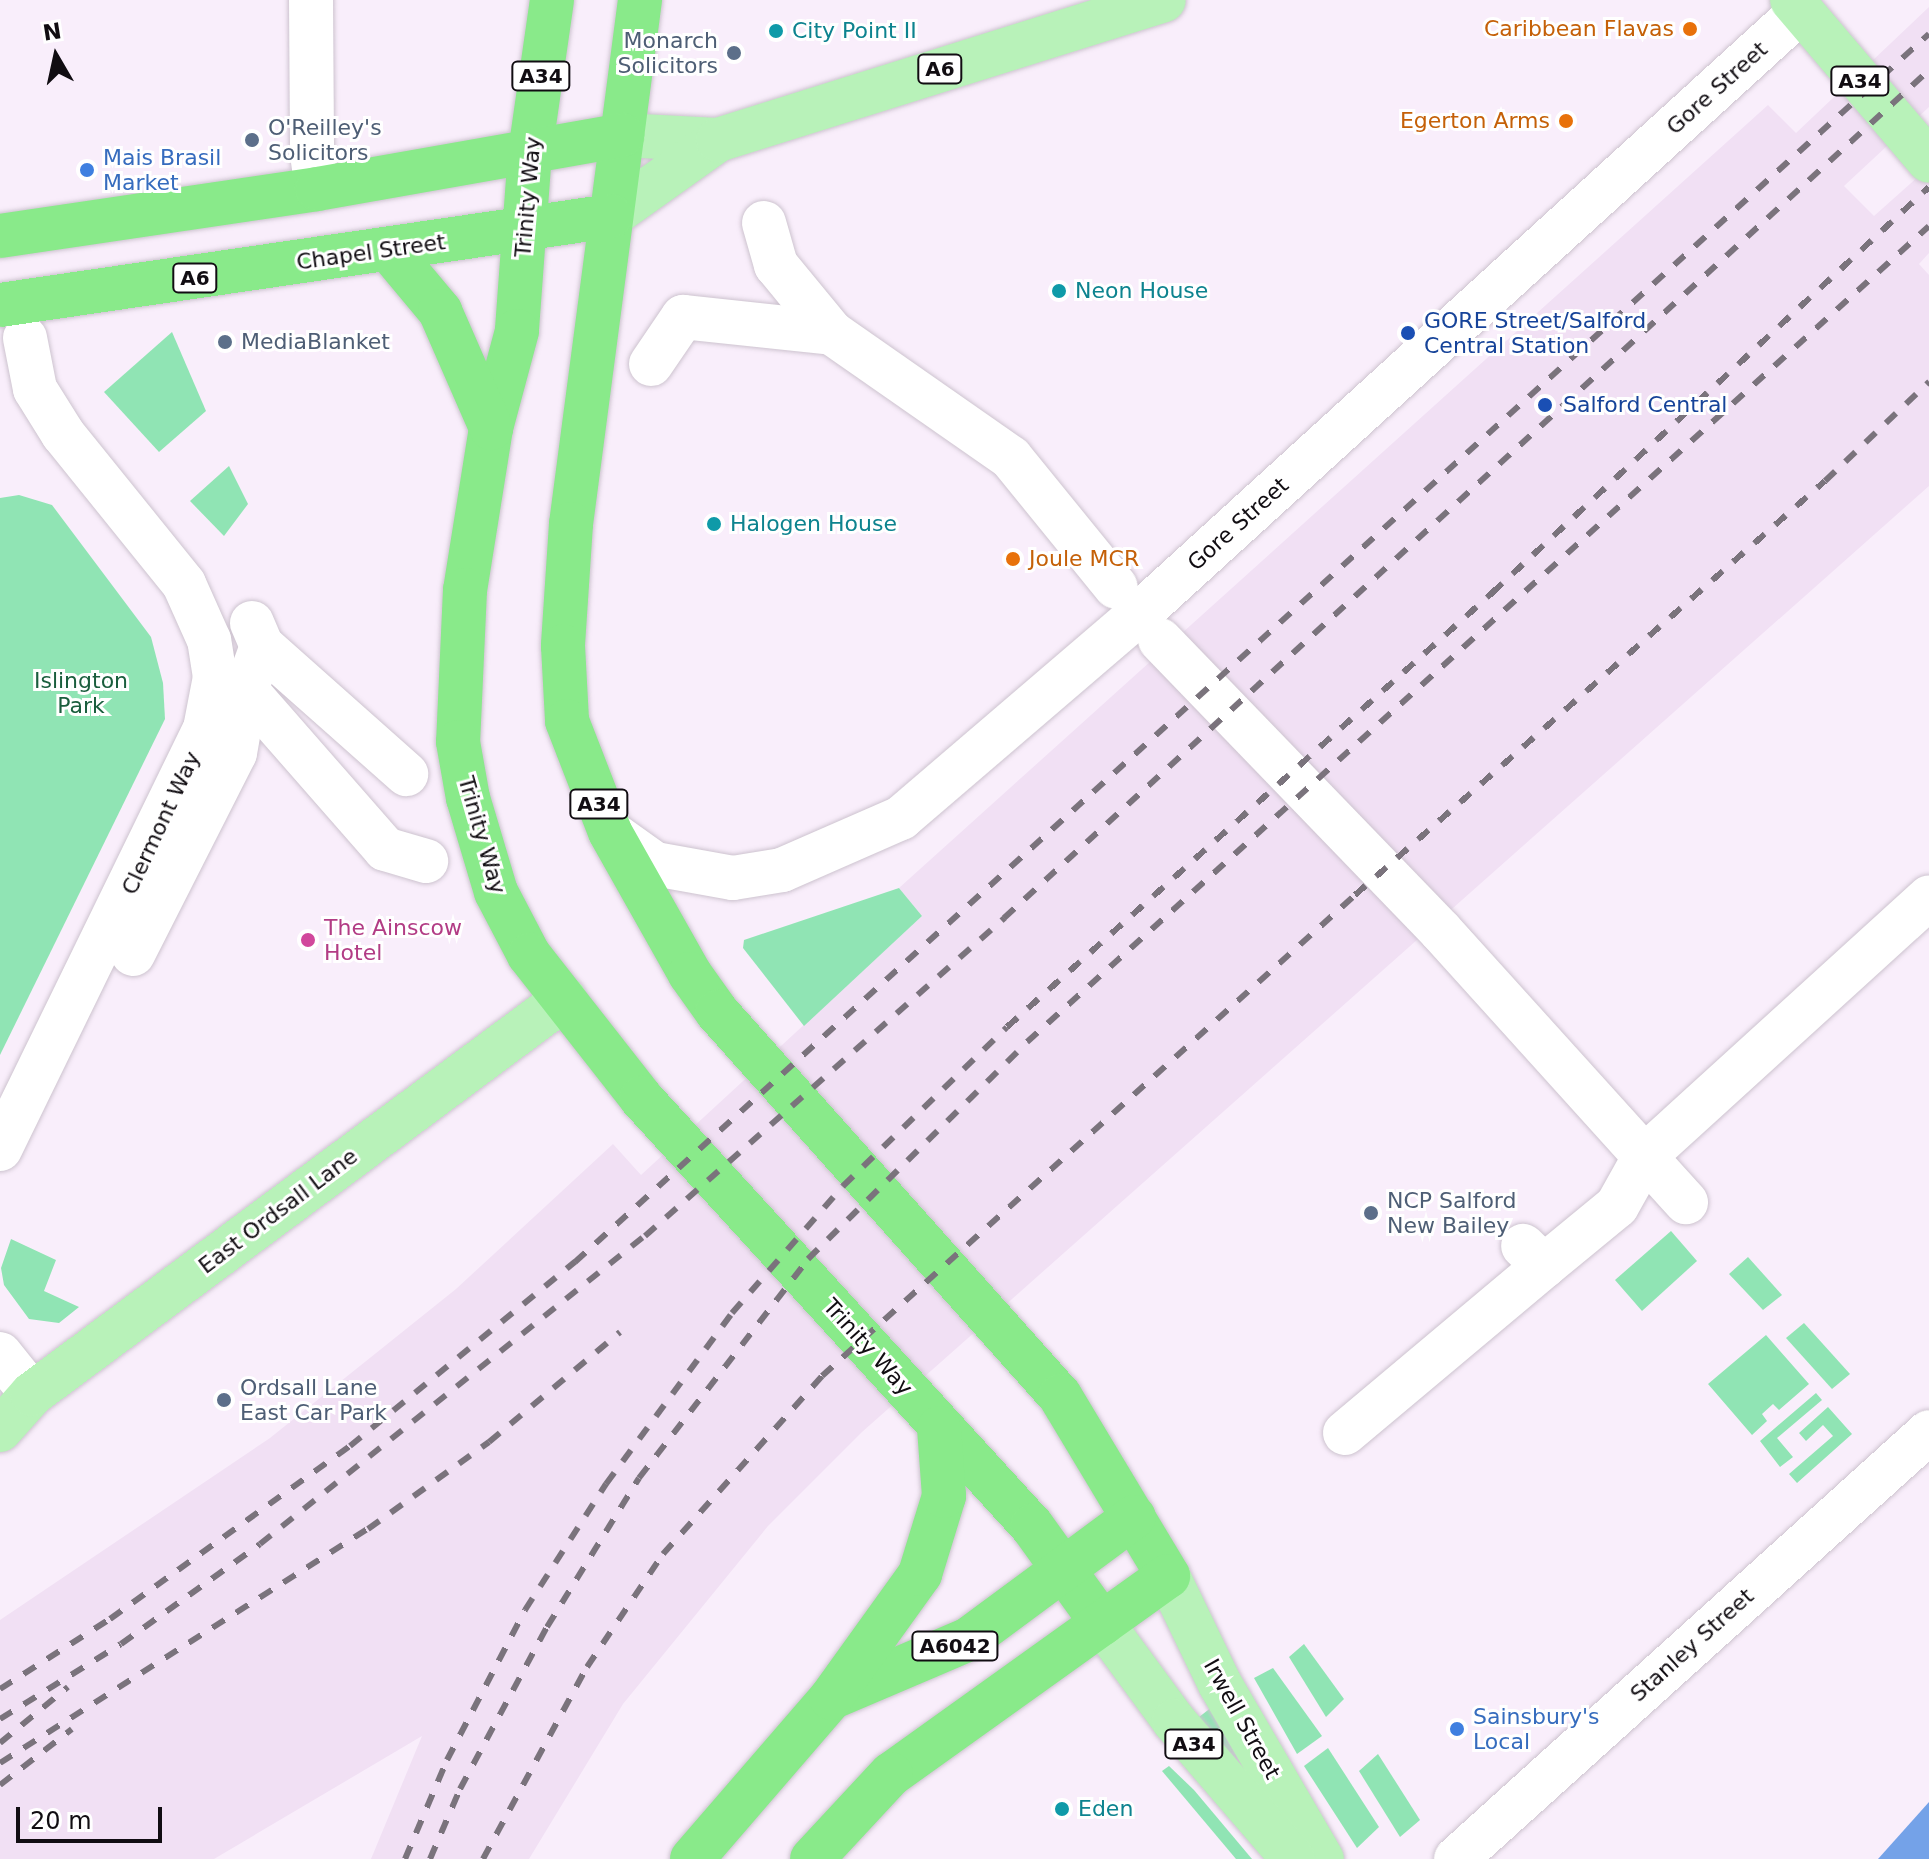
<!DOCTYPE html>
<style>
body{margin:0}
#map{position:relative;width:1929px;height:1859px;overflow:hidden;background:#f9eefb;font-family:"DejaVu Sans",sans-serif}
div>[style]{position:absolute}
.built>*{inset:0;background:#f1e0f4}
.green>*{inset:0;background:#90e4b4}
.water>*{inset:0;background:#74a2e8}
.roads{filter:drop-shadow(0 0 2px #cdc3cf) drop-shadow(0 0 2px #cdc3cf)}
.minor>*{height:44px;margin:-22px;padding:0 22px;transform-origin:22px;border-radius:22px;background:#fff}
.major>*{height:44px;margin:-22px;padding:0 22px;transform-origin:22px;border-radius:22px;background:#b8f2b9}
.highway>*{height:44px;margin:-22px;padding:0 22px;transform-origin:22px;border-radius:22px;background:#89ea8a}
.rail>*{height:6px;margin-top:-3px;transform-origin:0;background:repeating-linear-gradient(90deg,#7a737c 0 14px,transparent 0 28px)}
.dots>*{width:22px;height:22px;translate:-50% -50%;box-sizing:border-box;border:4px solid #fff;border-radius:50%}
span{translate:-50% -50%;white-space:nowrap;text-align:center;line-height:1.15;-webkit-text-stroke:6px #fff;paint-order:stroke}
.shield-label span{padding:2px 6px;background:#fff;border:2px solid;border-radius:6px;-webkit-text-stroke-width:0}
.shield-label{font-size:20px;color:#110d12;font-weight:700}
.food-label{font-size:22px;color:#c56008}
.right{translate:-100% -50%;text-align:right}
.left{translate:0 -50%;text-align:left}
.culture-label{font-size:22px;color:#0d838f}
.service-label{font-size:22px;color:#4e5e75}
.street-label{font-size:22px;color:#110d12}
.shop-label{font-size:22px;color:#366cbe}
.transit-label{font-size:22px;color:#164399}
.park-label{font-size:22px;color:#1a5e3d}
.hotel-label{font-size:22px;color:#b23c85}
.north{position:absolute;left:16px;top:16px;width:80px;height:80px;-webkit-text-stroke:6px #fff;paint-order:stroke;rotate:351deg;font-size:22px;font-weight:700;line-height:32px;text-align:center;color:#110d12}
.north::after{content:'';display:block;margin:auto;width:28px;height:36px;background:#110d12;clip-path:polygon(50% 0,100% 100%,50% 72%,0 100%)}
.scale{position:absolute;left:16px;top:1807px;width:146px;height:36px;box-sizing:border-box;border:4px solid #110d12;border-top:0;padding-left:10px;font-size:24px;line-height:28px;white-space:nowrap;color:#110d12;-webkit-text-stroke:6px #fff;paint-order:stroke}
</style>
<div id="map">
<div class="built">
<div style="clip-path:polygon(1929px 7px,1929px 107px,1844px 186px,1874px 216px,1929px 167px,1929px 253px,1919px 264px,1929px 275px,1929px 486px,862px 1432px,768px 1526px,623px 1704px,529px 1859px,371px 1859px,422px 1736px,214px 1859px,0 1859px,0 1620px,270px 1438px,456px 1289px,613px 1144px,641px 1175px,922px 916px,899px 888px,1768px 105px,1796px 133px)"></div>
</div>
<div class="green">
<div style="clip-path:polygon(172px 332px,206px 411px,159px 452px,104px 392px)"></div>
<div style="clip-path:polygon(229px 466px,248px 504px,224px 536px,190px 501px)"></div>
<div style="clip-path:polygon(19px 495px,52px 505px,151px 637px,163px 683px,165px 719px,0 1055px,0 498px)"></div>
<div style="clip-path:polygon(899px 888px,922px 916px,804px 1026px,743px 948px,744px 940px)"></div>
<div style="clip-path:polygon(1671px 1231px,1697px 1261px,1642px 1311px,1615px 1280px)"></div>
<div style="clip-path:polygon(11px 1239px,56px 1260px,44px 1291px,79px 1307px,59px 1323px,29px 1319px,4px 1285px,1px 1268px)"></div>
<div style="clip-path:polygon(1748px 1257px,1782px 1295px,1763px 1310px,1729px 1274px)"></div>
<div style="clip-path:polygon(1804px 1323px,1850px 1374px,1832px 1389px,1786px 1338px)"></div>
<div style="clip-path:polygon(1766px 1335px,1809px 1384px,1779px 1410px,1773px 1404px,1762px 1414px,1767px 1421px,1752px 1435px,1708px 1384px)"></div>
<div style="clip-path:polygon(1816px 1393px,1822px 1400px,1777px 1438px,1793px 1457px,1780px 1467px,1760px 1441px)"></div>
<div style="clip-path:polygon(1828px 1407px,1852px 1434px,1797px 1483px,1789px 1474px,1833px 1436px,1823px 1425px,1806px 1441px,1799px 1433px)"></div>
<div style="clip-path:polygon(1304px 1644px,1344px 1699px,1326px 1717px,1289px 1657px)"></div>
<div style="clip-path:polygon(1273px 1668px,1322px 1736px,1297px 1754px,1254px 1678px)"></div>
<div style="clip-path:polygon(1212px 1707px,1286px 1825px,1190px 1724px)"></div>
<div style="clip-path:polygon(1328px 1748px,1379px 1827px,1357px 1848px,1304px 1766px)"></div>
<div style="clip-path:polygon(1378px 1754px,1420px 1820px,1400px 1837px,1359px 1771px)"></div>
<div style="clip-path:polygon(1169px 1766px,1194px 1790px,1252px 1859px,1236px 1859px,1162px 1771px)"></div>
</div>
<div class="water">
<div style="clip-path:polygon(1929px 1802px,1929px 1859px,1878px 1859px)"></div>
</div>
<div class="roads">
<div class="minor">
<div style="left:311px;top:0;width:154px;rotate:89.6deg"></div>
<div style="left:312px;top:154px;width:35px;rotate:82deg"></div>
<div style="left:764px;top:223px;width:44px;rotate:74.1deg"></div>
<div style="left:776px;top:265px;width:88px;rotate:50.5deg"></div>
<div style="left:832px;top:333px;width:218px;rotate:34.9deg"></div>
<div style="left:1011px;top:458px;width:166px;rotate:50.9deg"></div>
<div style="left:651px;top:364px;width:57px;rotate:-55.8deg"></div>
<div style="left:683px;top:317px;width:150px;rotate:6.1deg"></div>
<div style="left:252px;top:623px;width:25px;rotate:67deg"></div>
<div style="left:262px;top:646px;width:193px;rotate:41.6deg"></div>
<div style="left:1160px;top:640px;width:403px;rotate:46deg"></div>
<div style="left:1440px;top:930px;width:367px;rotate:47.9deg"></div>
<div style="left:246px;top:690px;width:211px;rotate:48.8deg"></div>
<div style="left:385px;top:849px;width:43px;rotate:16.3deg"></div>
<div style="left:610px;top:832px;width:55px;rotate:35.4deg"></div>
<div style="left:655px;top:864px;width:79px;rotate:10.2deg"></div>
<div style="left:733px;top:878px;width:50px;rotate:-9.3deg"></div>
<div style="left:782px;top:870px;width:130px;rotate:-23.6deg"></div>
<div style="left:901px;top:818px;width:312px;rotate:-40.6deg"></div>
<div style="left:1138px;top:615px;width:897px;rotate:-42.33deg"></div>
<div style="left:133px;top:954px;width:225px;rotate:-63.1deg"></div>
<div style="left:235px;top:753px;width:64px;rotate:-80.1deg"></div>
<div style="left:246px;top:690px;width:47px;rotate:-70deg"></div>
<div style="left:0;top:1149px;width:467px;rotate:-64deg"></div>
<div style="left:205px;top:729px;width:53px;rotate:-79.1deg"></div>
<div style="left:215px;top:677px;width:37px;rotate:-99deg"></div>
<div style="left:209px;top:640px;width:61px;rotate:-114.1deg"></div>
<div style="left:184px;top:584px;width:193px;rotate:-128.9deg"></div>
<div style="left:63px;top:434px;width:53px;rotate:-121.9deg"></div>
<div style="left:35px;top:389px;width:52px;rotate:-101.1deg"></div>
<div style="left:1544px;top:1266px;width:94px;rotate:-39.4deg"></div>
<div style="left:1617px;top:1206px;width:57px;rotate:-60.8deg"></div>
<div style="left:1645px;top:1156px;width:384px;rotate:-42.3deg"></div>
<div style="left:0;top:1354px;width:51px;rotate:51.3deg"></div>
<div style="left:1345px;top:1433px;width:260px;rotate:-40deg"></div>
<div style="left:1544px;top:1266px;width:29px;rotate:-136deg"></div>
<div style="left:1456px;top:1859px;width:637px;rotate:-42.07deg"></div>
</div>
<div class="major">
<div style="left:1792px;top:0;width:211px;rotate:49.6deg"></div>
<div style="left:622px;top:135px;width:96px;rotate:3deg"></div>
<div style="left:611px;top:216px;width:131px;rotate:-35.4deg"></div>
<div style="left:718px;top:140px;width:467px;rotate:-17.4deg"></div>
<div style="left:0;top:1430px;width:48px;rotate:-48.4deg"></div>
<div style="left:32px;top:1394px;width:663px;rotate:-36.59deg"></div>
<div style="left:1168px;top:1576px;width:120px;rotate:64.3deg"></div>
<div style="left:1220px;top:1684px;width:203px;rotate:59.8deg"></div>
<div style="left:1102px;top:1623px;width:122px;rotate:53.7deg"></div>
<div style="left:1174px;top:1721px;width:182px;rotate:49.2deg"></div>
</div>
<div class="highway">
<div style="left:552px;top:0;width:154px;rotate:98.2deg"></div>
<div style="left:530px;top:152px;width:179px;rotate:94.2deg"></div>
<div style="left:517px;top:331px;width:100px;rotate:105deg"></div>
<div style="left:491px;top:428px;width:164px;rotate:99.1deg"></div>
<div style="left:465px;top:590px;width:152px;rotate:92.6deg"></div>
<div style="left:458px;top:742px;width:57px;rotate:79.9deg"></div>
<div style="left:468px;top:798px;width:98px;rotate:73.4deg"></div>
<div style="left:496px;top:892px;width:71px;rotate:62.4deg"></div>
<div style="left:529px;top:955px;width:182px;rotate:51.9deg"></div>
<div style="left:641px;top:1098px;width:580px;rotate:47.59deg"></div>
<div style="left:1032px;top:1526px;width:120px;rotate:54.2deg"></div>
<div style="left:640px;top:0;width:529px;rotate:97.5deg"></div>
<div style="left:571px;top:524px;width:122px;rotate:93.8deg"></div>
<div style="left:563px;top:646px;width:75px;rotate:86.9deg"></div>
<div style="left:567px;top:721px;width:119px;rotate:68.8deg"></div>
<div style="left:610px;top:832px;width:163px;rotate:60.6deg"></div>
<div style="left:690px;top:974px;width:47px;rotate:54.6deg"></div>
<div style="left:717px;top:1012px;width:515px;rotate:48.23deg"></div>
<div style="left:1060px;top:1396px;width:210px;rotate:59deg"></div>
<div style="left:1168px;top:1576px;width:340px;rotate:144.4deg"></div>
<div style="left:891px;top:1774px;width:116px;rotate:132.9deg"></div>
<div style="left:0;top:236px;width:320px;rotate:-8.4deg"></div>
<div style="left:317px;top:189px;width:310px;rotate:-10deg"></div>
<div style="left:389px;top:250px;width:80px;rotate:50.1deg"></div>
<div style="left:440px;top:311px;width:128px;rotate:66.4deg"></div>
<div style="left:0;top:305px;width:617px;rotate:-8.29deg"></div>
<div style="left:833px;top:1697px;width:148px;rotate:-23.1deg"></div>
<div style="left:969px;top:1639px;width:205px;rotate:-36.5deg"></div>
<div style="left:692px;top:1859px;width:213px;rotate:-49.2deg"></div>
<div style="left:831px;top:1698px;width:153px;rotate:-54.3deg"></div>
<div style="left:920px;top:1574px;width:82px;rotate:-72.9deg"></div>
<div style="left:944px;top:1496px;width:68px;rotate:-94.2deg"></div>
</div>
</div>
<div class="rail">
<div style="left:0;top:1689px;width:130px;rotate:-32.5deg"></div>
<div style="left:110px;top:1619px;width:296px;rotate:-35.8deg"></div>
<div style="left:350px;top:1446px;width:291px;rotate:-39.3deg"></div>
<div style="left:575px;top:1262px;width:1828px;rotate:-42.21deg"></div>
<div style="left:0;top:1719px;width:142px;rotate:-31.8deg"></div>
<div style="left:121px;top:1644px;width:171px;rotate:-35.7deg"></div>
<div style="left:260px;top:1544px;width:493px;rotate:-38.7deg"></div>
<div style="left:645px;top:1236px;width:480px;rotate:-41.5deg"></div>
<div style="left:1004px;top:918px;width:1255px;rotate:-42.51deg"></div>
<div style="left:0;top:1743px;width:88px;rotate:-39.5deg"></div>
<div style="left:0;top:1763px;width:436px;rotate:-32.5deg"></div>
<div style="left:368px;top:1529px;width:149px;rotate:-35.7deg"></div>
<div style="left:489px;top:1442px;width:171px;rotate:-40deg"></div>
<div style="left:0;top:1785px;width:91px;rotate:-37.9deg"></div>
<div style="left:405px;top:1859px;width:108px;rotate:-67deg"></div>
<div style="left:447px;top:1760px;width:169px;rotate:-62.5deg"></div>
<div style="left:525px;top:1610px;width:150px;rotate:-57.3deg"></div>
<div style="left:606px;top:1484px;width:212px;rotate:-53.6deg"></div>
<div style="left:732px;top:1313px;width:169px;rotate:-48.8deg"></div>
<div style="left:843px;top:1186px;width:228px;rotate:-44.1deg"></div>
<div style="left:1007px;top:1027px;width:651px;rotate:-41.82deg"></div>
<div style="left:1492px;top:593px;width:596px;rotate:-42.89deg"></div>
<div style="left:430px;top:1859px;width:76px;rotate:-66.8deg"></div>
<div style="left:460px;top:1789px;width:184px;rotate:-61.8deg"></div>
<div style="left:547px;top:1627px;width:175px;rotate:-58.3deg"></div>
<div style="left:639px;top:1478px;width:277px;rotate:-52.3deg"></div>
<div style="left:808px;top:1259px;width:308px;rotate:-44.7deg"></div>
<div style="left:1027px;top:1042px;width:1216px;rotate:-42.13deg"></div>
<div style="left:483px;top:1859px;width:218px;rotate:-61.6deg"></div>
<div style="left:587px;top:1667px;width:136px;rotate:-56.1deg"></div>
<div style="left:663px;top:1554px;width:239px;rotate:-48.2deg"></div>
<div style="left:822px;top:1376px;width:718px;rotate:-42.06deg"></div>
<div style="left:1355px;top:895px;width:626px;rotate:-41.38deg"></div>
<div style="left:1825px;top:481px;width:144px;rotate:-43.6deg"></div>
</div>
<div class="dots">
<div style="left:1690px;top:29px;background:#e8710a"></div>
<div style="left:776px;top:31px;background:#0f9aa8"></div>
<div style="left:734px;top:53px;background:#5c6f8a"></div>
<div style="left:1566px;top:121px;background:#e8710a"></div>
<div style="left:252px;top:140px;background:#5c6f8a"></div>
<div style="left:87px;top:170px;background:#3f7fe0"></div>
<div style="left:1059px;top:291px;background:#0f9aa8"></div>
<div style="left:1408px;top:333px;background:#1a4fb4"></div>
<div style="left:225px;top:342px;background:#5c6f8a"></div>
<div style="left:1545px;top:405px;background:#1a4fb4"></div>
<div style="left:714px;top:524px;background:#0f9aa8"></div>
<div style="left:1013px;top:559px;background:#e8710a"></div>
<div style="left:308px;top:940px;background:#d1479c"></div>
<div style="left:1371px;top:1213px;background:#5c6f8a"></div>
<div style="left:224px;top:1400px;background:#5c6f8a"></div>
<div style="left:1457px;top:1729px;background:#3f7fe0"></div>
<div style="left:1062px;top:1809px;background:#0f9aa8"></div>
</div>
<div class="shield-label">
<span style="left:940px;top:69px">A6</span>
<span style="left:541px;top:76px">A34</span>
<span style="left:1860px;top:81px">A34</span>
<span style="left:195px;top:278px">A6</span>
<span style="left:599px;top:804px">A34</span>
<span style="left:955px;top:1646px">A6042</span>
<span style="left:1194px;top:1744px">A34</span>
</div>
<div class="food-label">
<span class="right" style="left:1674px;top:29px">Caribbean Flavas</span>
<span class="right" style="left:1550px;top:121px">Egerton Arms</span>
<span class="left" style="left:1029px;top:559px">Joule MCR</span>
</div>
<div class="culture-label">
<span class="left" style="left:792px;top:31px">City Point II</span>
<span class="left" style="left:1075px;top:291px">Neon House</span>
<span class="left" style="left:730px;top:524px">Halogen House</span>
<span class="left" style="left:1078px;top:1809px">Eden</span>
</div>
<div class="service-label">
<span class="right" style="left:718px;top:53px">Monarch<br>Solicitors</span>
<span class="left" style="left:268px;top:140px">O'Reilley's<br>Solicitors</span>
<span class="left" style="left:241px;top:342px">MediaBlanket</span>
<span class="left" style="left:1387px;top:1213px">NCP Salford<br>New Bailey</span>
<span class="left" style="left:240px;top:1400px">Ordsall Lane<br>East Car Park</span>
</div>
<div class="street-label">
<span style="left:1717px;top:88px;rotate:-42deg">Gore Street</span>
<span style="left:528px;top:197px;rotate:-85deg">Trinity Way</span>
<span style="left:371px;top:252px;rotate:-8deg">Chapel Street</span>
<span style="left:1238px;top:524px;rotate:-42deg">Gore Street</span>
<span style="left:161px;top:823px;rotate:-65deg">Clermont Way</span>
<span style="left:482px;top:835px;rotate:74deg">Trinity Way</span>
<span style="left:278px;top:1211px;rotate:-37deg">East Ordsall Lane</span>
<span style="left:868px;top:1347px;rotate:48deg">Trinity Way</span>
<span style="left:1692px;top:1645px;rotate:-42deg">Stanley Street</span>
<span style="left:1242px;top:1719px;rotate:61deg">Irwell Street</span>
</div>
<div class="shop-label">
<span class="left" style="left:103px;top:170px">Mais Brasil<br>Market</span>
<span class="left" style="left:1473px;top:1729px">Sainsbury's<br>Local</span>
</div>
<div class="transit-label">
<span class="left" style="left:1424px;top:333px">GORE Street/Salford<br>Central Station</span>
<span class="left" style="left:1563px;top:405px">Salford Central</span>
</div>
<div class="park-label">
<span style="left:81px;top:693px">Islington<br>Park</span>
</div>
<div class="hotel-label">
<span class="left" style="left:324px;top:940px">The Ainscow<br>Hotel</span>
</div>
<div class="north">N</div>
<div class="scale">20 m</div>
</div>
